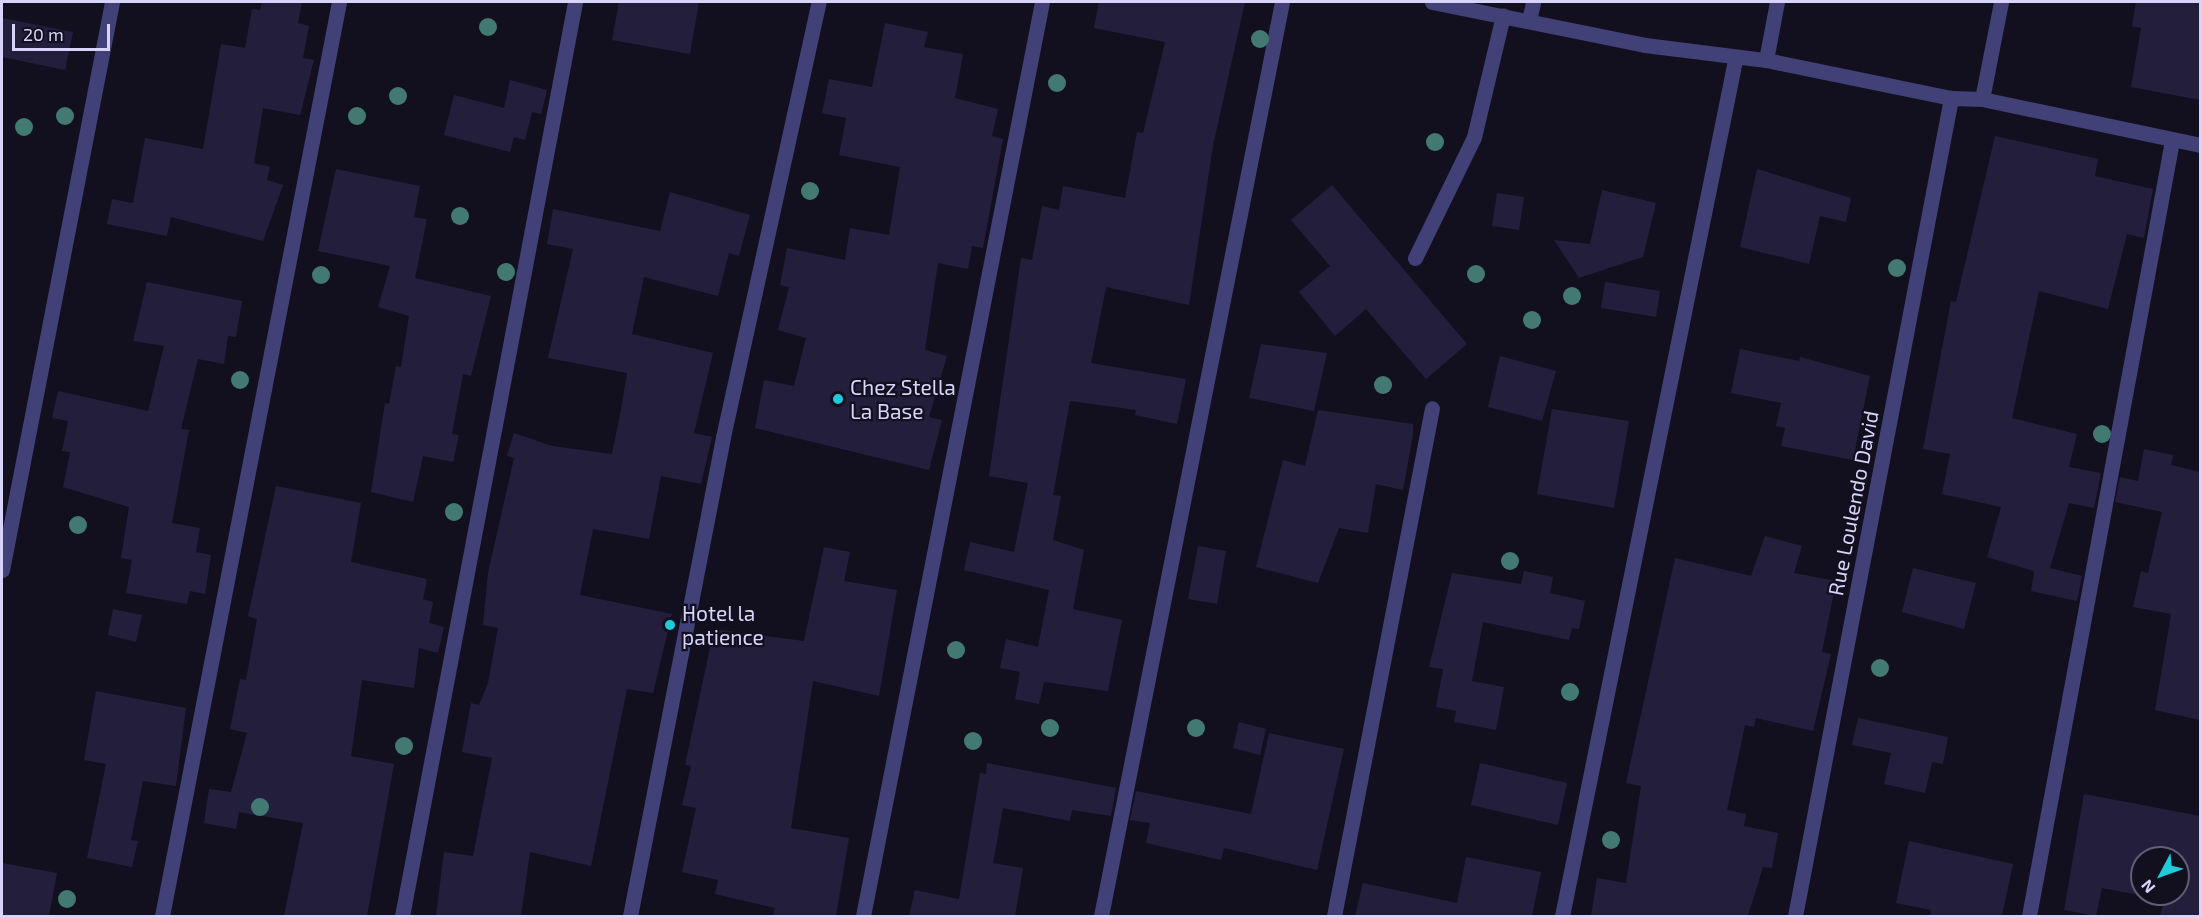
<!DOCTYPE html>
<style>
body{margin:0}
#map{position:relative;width:2202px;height:918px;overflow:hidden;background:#12101f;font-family:"Exo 2",sans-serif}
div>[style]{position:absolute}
.building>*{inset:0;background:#241e3d}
.minor>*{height:15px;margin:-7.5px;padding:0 7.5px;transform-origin:7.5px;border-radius:7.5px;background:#424177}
.trees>*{width:18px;height:18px;margin:-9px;border-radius:50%;background:#427970}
.dots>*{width:16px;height:16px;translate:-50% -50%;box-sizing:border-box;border:3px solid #12101f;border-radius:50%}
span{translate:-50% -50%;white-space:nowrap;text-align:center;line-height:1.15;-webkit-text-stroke:4.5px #12101f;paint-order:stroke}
.poi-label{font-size:21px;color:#d7d3f9}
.left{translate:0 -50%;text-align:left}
.street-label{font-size:21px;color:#d7d3f9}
.frame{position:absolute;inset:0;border:3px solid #d7d3f9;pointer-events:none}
.north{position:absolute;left:2130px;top:846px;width:60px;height:60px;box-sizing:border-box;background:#12101f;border:2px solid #615e76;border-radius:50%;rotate:229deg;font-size:16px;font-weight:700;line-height:24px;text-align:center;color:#d7d3f9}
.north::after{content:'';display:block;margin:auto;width:21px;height:27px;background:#1ecbda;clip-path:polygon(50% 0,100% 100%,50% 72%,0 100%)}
.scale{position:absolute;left:12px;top:24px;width:98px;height:27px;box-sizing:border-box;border:3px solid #d7d3f9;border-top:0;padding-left:8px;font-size:18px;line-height:21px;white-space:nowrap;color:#d7d3f9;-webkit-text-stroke:4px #12101f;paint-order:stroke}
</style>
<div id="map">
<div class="building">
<div style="clip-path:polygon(262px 2px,302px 2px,298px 23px,309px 26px,303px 58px,314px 60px,300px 115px,263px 108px,254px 163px,270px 167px,267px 180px,283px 185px,263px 241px,171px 217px,167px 236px,107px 224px,112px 199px,133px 203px,145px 138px,203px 149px,221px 44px,245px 48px,252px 9px,260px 10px)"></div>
<div style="clip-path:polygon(619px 2px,699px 2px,690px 54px,612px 40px)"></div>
<div style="clip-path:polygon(1099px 2px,1245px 2px,1213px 146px,1189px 305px,1106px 287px,1091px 363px,1186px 379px,1177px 424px,1135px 415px,1136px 410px,1070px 401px,1053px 495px,1061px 496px,1053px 540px,1084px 550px,1073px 609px,1122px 620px,1108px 691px,1044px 682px,1039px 704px,1015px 699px,1020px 672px,1000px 668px,1006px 639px,1038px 647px,1049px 590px,964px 570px,970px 542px,1014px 552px,1028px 483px,989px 476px,1021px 258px,1032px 260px,1042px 206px,1059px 210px,1063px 186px,1125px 198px,1137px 132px,1143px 133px,1165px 42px,1094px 28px)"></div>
<div style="clip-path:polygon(2136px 2px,2200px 2px,2200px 100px,2131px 87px,2141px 28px,2132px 26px)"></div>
<div style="clip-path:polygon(2px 18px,73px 32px,65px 70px,2px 57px)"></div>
<div style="clip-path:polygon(885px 23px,928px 32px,924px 47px,963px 54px,955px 98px,998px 109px,992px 136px,1003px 139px,983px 248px,972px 246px,968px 269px,938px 263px,925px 350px,947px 356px,929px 417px,942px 420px,929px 470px,755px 428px,764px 380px,794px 386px,806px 338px,778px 330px,789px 287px,780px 285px,787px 248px,845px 260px,850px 228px,889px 235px,900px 167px,839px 155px,846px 118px,822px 113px,829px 79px,872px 87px)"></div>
<div style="clip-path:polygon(510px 80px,547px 90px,541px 114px,532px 112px,525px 140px,514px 137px,510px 152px,444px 135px,454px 95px,504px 108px)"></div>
<div style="clip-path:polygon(1995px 136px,2098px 159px,2095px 176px,2153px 189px,2144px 238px,2127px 234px,2108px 309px,2039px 291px,2012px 418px,2077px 434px,2069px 467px,2101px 473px,2094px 508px,2069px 503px,2050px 568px,2082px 576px,2077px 601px,2031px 591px,2034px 571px,1987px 557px,2001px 507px,1942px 494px,1950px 454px,1923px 449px,1951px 301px,1956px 302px)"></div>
<div style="clip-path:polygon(336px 169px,420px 186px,414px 217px,427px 219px,415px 278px,491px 296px,471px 376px,463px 374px,452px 434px,459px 435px,453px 462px,423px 456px,413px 502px,371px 492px,385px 403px,389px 404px,396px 366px,401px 367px,409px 316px,378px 307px,390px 266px,318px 251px)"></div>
<div style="clip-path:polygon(1757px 169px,1851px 198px,1846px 222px,1820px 216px,1809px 264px,1740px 247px)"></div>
<div style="clip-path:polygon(1332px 185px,1467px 344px,1426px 379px,1366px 309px,1335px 336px,1299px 292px,1330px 266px,1291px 220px)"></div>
<div style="clip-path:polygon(1602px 190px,1656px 203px,1643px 257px,1579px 278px,1554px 240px,1590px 244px)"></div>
<div style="clip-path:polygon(670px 192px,750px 215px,739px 256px,729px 253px,718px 296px,644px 277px,632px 334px,713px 353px,694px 433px,712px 437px,701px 484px,661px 476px,649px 539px,593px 529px,580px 595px,672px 614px,653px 693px,627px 689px,591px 866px,530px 852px,521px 916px,436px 916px,444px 852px,473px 856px,492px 758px,462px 752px,471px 703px,479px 705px,488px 683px,498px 628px,483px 625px,488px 573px,514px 458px,507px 456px,514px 433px,552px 446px,612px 454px,622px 404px,627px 373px,548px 358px,573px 249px,547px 244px,553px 209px,660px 231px)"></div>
<div style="clip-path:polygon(1497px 193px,1524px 197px,1519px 230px,1492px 226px)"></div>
<div style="clip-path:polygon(147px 282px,242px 301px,236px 337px,228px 336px,224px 364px,198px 359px,181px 429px,189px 430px,172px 523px,200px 528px,196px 552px,211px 555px,205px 594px,190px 591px,187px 604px,126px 593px,132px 560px,121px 558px,129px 507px,63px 487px,70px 452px,62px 451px,68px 421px,52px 418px,58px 391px,148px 411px,164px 346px,133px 341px)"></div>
<div style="clip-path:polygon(1605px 282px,1660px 291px,1656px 317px,1601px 308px)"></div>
<div style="clip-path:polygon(1261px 344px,1327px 353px,1314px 411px,1249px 398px)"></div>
<div style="clip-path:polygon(1740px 349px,1799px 361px,1800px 357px,1870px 376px,1853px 460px,1781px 446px,1785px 428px,1776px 426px,1781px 403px,1731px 393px)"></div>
<div style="clip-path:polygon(1500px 356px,1556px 371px,1542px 421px,1488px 407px)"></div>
<div style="clip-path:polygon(1552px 409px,1629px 421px,1614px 508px,1537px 494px)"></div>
<div style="clip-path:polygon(1318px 410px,1413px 424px,1413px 435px,1403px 490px,1376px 484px,1368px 533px,1339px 528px,1318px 583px,1256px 567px,1283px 460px,1305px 466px)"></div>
<div style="clip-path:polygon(2144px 449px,2173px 455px,2171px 465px,2200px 472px,2200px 720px,2155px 710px,2171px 614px,2133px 607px,2141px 571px,2148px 573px,2162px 512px,2115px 502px,2120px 477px,2138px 481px)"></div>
<div style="clip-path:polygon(276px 486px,361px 503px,351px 562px,427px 579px,423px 599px,433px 602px,429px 623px,444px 627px,438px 653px,419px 648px,414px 688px,362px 680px,351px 756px,394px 764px,367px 916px,284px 916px,303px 823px,239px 812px,236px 829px,204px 823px,209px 789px,231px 792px,247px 733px,230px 729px,240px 679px,246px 680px,257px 619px,248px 616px)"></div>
<div style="clip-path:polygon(1765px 536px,1802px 546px,1794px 573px,1836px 581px,1822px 652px,1831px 654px,1813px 731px,1756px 718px,1754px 727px,1745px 725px,1727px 810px,1746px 814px,1744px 826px,1778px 833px,1772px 868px,1763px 867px,1748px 916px,1591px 916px,1597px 878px,1626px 883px,1641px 786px,1626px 783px,1675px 558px,1751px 576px)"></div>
<div style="clip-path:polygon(1198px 546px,1226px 551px,1217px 604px,1188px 599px)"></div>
<div style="clip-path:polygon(824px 547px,850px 552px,844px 581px,897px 590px,879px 696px,813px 681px,791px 828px,849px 838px,836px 916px,773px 916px,775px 908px,715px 894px,718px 880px,682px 872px,696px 808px,682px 805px,691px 766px,685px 765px,714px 629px,804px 641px)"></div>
<div style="clip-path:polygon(1913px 568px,1976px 583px,1964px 629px,1902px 612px)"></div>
<div style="clip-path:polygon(1524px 571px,1553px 577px,1550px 593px,1585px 601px,1579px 629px,1572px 628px,1569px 640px,1483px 622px,1472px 681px,1504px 687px,1496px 730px,1454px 722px,1456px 711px,1436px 707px,1443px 669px,1429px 667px,1452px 573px,1521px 584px)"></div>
<div style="clip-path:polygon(113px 609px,142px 615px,136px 642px,108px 635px)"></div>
<div style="clip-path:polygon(96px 691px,186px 708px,176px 786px,143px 781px,131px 840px,138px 841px,132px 867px,87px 858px,106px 764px,84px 760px)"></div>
<div style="clip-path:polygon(1858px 718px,1948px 737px,1943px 764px,1932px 762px,1925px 793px,1884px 784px,1891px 753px,1852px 745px)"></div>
<div style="clip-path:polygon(1239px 722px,1266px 729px,1260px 755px,1233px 748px)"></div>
<div style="clip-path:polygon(1269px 733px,1344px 749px,1317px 870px,1224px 848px,1221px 860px,1146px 843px,1150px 823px,1130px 820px,1136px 791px,1251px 814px)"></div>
<div style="clip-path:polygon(987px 763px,1116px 788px,1111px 816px,1072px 810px,1070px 821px,1003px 808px,993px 863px,1023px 868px,1015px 916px,909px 916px,915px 890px,959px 899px,980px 773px,986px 774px)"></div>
<div style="clip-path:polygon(1480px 763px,1567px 783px,1558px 825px,1471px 805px)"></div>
<div style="clip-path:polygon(evenodd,2084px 794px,2200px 816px,2200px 916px,2160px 916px,2164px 900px,2102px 888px,2096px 916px,2064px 910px,2084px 794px,2142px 858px,2178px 858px,2178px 894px,2142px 894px,2142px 858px)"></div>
<div style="clip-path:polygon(1909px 841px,2013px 864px,2002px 916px,1930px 916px,1931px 910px,1896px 903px)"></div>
<div style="clip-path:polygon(1466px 857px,1541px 872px,1532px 916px,1355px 916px,1363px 883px,1457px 903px)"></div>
<div style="clip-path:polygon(2px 863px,57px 873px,49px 916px,2px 916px)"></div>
</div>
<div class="minor">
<div style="left:1432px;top:2px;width:217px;rotate:11.4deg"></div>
<div style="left:1645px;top:45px;width:122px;rotate:7.1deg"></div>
<div style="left:1766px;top:60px;width:189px;rotate:11.6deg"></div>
<div style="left:1951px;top:98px;width:31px;rotate:2deg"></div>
<div style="left:1982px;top:99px;width:223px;rotate:11.9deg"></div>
<div style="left:1529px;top:20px;width:18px;rotate:-77deg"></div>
<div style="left:1766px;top:60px;width:59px;rotate:-79.3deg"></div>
<div style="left:1982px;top:99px;width:99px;rotate:-78.9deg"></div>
<div style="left:1415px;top:258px;width:135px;rotate:-64deg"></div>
<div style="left:1474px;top:137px;width:125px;rotate:-76.6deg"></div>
<div style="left:2px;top:570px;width:579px;rotate:-79.04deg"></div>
<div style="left:162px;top:916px;width:931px;rotate:-79.04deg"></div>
<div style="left:402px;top:916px;width:930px;rotate:-79.28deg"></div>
<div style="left:630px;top:916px;width:488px;rotate:-79deg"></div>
<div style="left:723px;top:437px;width:445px;rotate:-77.6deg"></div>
<div style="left:863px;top:916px;width:931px;rotate:-78.92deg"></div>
<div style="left:1101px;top:916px;width:932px;rotate:-78.8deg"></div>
<div style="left:1334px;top:916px;width:517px;rotate:-79.08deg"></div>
<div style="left:1562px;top:916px;width:873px;rotate:-78.57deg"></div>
<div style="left:1795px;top:916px;width:833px;rotate:-79.2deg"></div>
<div style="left:2029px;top:916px;width:788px;rotate:-79.55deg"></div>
</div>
<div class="trees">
<div style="left:488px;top:27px"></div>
<div style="left:1260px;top:39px"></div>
<div style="left:1057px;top:83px"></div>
<div style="left:398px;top:96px"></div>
<div style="left:65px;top:116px"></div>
<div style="left:357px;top:116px"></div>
<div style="left:24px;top:127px"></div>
<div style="left:1435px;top:142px"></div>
<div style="left:810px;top:191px"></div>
<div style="left:460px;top:216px"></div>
<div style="left:1897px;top:268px"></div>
<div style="left:506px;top:272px"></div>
<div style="left:1476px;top:274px"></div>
<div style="left:321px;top:275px"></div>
<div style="left:1572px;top:296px"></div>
<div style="left:1532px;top:320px"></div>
<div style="left:240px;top:380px"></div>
<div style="left:1383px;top:385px"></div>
<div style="left:2102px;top:434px"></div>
<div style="left:454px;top:512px"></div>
<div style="left:78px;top:525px"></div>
<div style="left:1510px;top:561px"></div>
<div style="left:956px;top:650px"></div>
<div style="left:1880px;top:668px"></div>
<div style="left:1570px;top:692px"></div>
<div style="left:1050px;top:728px"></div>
<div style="left:1196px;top:728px"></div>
<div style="left:973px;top:741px"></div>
<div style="left:404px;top:746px"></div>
<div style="left:260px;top:807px"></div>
<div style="left:1611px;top:840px"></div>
<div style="left:67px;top:899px"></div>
</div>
<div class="dots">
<div style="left:838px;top:399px;background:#1ecbda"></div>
<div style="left:670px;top:625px;background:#1ecbda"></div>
</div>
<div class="poi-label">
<span class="left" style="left:850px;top:399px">Chez Stella<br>La Base</span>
<span class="left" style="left:682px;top:625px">Hotel la<br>patience</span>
</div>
<div class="street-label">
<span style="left:1853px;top:503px;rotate:-79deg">Rue Loulendo David</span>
</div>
<div class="frame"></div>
<div class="north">N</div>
<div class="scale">20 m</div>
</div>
